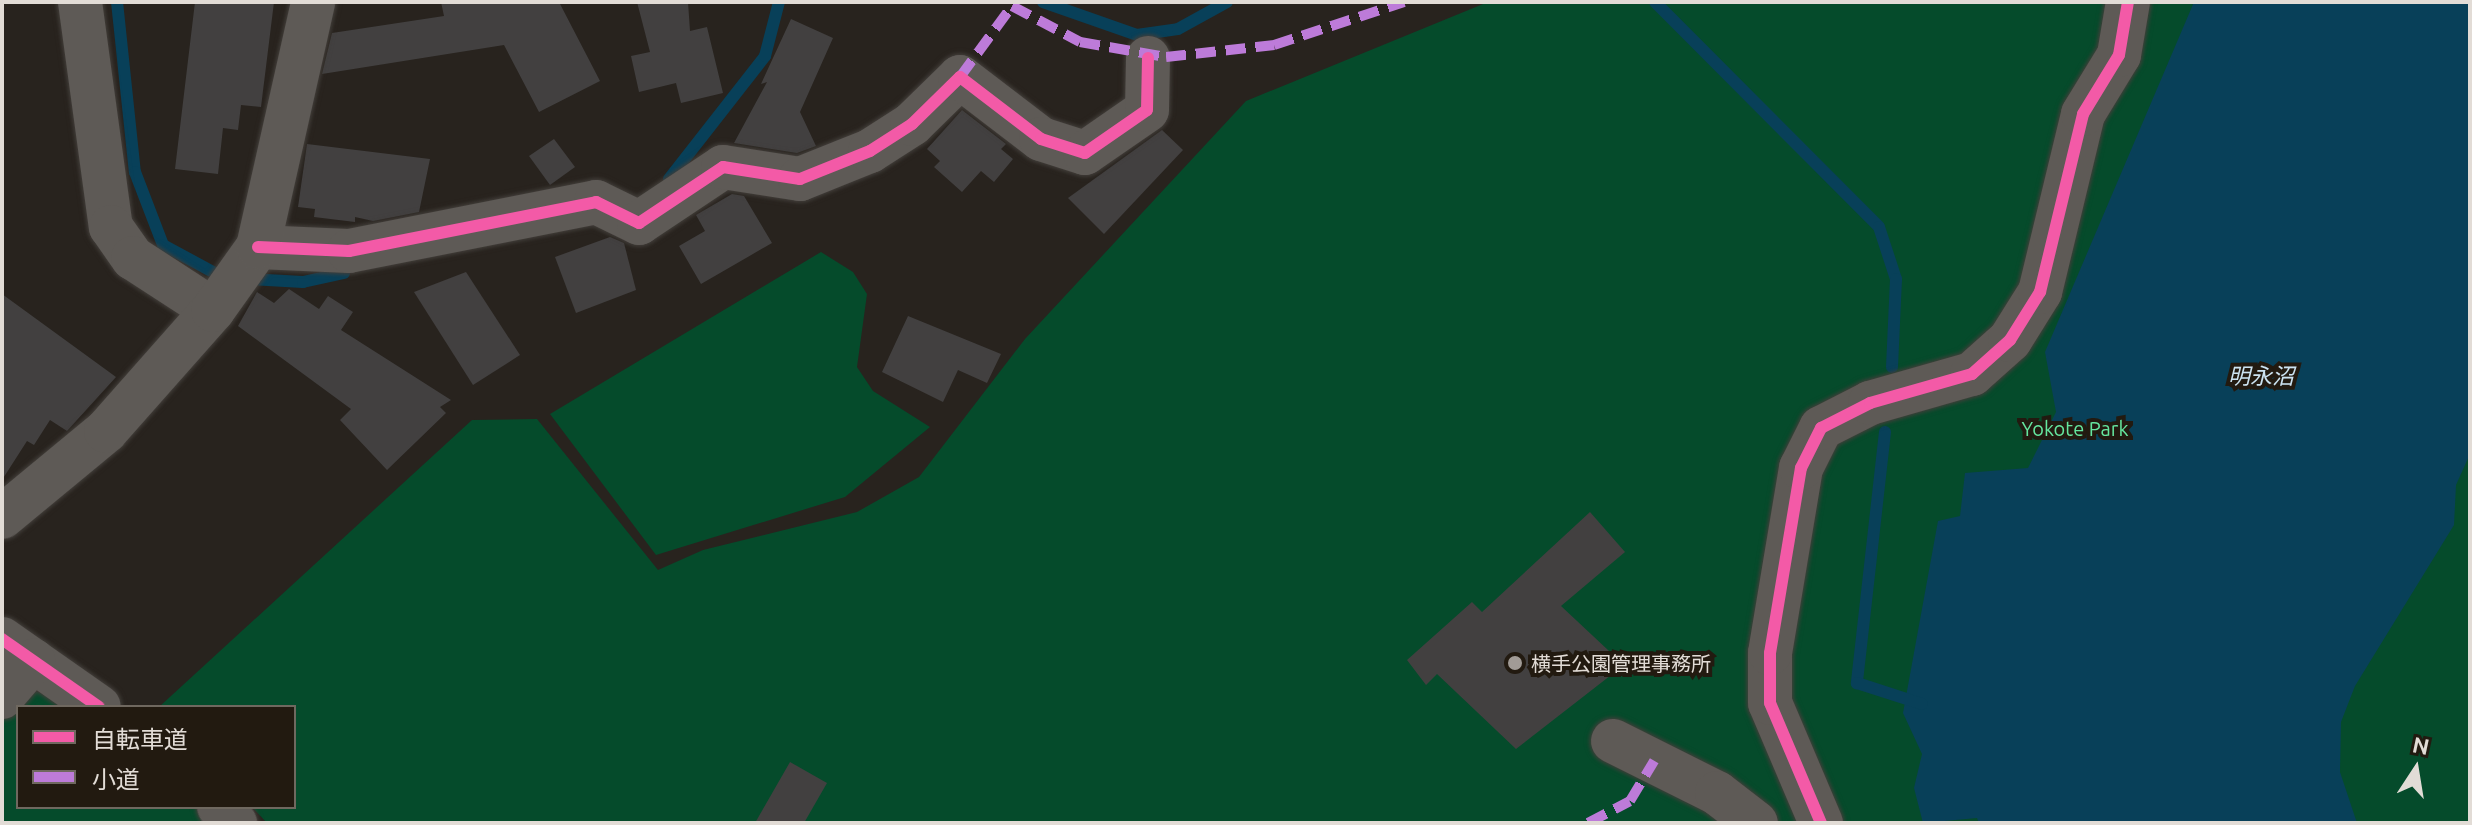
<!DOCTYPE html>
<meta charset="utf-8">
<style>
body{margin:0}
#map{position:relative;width:2472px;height:825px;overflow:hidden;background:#28231e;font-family:Ubuntu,"Noto Sans JP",sans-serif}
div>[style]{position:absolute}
.green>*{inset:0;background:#054b2b}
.water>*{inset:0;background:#084059}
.stream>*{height:12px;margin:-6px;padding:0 6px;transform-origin:6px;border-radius:6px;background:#084059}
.building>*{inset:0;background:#424040}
.roads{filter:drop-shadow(0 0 2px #423e3a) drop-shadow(0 0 2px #423e3a)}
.minor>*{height:44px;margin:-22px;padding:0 22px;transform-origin:22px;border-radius:22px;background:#5e5a56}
.quiet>*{height:10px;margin-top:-5px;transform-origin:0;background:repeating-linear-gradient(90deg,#bd7bd9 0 20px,transparent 0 30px)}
.cycleway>*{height:12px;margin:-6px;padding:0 6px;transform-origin:6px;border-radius:6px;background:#f35aa7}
.dots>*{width:22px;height:22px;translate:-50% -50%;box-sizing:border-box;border:4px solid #221a10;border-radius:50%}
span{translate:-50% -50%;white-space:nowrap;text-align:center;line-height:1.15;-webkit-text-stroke:8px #221a10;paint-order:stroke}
.park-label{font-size:20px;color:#65e69f}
.poi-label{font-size:20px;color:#e2dcd6}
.left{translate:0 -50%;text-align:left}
.water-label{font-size:22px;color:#cce3f1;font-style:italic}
.frame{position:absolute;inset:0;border:4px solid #e2dcd6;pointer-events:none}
.legend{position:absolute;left:16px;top:705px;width:280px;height:104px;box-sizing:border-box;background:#221a10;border:2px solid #6f685f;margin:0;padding:10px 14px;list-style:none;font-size:24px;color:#e2dcd6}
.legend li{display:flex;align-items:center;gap:16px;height:40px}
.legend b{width:40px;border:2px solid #6f685f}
.north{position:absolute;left:2376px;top:729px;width:80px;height:80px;-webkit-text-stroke:6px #221a10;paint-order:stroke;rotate:12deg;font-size:22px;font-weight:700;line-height:32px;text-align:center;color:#e2dcd6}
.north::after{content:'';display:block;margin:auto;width:28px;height:36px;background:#e2dcd6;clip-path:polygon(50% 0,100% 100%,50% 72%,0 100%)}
</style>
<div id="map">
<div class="green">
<div style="clip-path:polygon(1488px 2px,2470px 2px,2470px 823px,267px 823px,252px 807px,294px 807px,294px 707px,159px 707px,472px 420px,537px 419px,658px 570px,703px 550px,857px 512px,919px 477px,1025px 339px,1246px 101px)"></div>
<div style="clip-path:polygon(821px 252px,853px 272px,867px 294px,857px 367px,873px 391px,930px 427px,845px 497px,656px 555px,550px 414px)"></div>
<div style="clip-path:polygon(2px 675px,70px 707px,18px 707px,18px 807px,206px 807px,220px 823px,2px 823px)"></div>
</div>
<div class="water">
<div style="clip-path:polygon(2194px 2px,2470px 2px,2470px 454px,2456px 485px,2454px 525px,2355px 686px,2341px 722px,2340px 772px,2357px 823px,1979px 823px,1977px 818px,1923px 823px,1914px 788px,1922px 754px,1903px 713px,1938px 521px,1960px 516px,1965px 473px,2028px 468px,2056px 412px,2045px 352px)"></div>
</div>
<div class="stream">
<div style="left:117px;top:2px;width:171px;rotate:84deg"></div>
<div style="left:135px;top:172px;width:78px;rotate:69deg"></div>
<div style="left:163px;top:245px;width:72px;rotate:28.4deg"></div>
<div style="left:1043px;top:2px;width:100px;rotate:19.3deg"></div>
<div style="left:1137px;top:35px;width:41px;rotate:-8.3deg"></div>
<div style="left:1178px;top:29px;width:56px;rotate:-28.9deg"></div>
<div style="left:1655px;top:2px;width:317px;rotate:45.1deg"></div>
<div style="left:1879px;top:227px;width:55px;rotate:71.9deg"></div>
<div style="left:1896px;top:279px;width:88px;rotate:92.6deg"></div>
<div style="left:669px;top:179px;width:156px;rotate:-52deg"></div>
<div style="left:765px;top:56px;width:56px;rotate:-75.5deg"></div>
<div style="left:248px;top:279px;width:55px;rotate:3.1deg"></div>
<div style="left:303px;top:282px;width:42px;rotate:-12.4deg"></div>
<div style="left:1885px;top:432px;width:253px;rotate:96.4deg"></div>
<div style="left:1857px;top:683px;width:68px;rotate:17.9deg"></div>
</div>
<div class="building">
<div style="clip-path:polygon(195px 2px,274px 2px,261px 107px,241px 105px,238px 130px,223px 128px,218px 174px,175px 169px)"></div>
<div style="clip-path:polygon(441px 2px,559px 2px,600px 81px,539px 112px,504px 45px,322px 74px,332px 33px,444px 16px)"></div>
<div style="clip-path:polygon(637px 2px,688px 2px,690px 31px,707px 27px,723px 93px,681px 103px,676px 83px,639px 92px,631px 56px,650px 52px)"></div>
<div style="clip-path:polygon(791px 19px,833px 38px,800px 112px,816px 146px,797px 153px,734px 143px,767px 82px,761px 84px)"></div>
<div style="clip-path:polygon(962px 110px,1006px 144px,1001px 149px,1013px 159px,994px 182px,981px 171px,962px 192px,934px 167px,940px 161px,927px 149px)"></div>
<div style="clip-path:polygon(1162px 130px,1183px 150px,1104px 234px,1068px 198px)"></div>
<div style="clip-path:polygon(554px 139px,575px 167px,550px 185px,529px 156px)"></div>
<div style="clip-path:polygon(307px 144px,430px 159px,419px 212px,373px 221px,355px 217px,355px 222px,314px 217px,315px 209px,298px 207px)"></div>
<div style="clip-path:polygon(732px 194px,744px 196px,772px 243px,701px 284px,679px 246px,705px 231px,696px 215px)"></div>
<div style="clip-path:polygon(610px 237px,624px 243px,636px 290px,576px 313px,555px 257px)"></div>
<div style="clip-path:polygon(466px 272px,520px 355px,473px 385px,414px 292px)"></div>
<div style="clip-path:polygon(289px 289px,319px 309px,328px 296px,353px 312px,341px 330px,451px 400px,440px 407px,446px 413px,387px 470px,340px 420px,351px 409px,238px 326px,257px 292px,274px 303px)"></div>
<div style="clip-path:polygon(2px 294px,116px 377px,67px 431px,50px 420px,34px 445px,27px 441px,2px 480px)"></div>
<div style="clip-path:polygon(908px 316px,1001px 354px,987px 383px,958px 370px,943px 402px,882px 372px)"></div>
<div style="clip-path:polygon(1590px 512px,1625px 552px,1561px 606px,1624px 665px,1516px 749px,1437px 674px,1426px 685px,1407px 660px,1472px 602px,1482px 612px)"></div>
<div style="clip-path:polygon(790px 762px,827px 783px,804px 823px,755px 823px)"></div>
</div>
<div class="roads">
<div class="minor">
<div style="left:80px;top:2px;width:227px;rotate:82.2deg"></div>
<div style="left:111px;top:227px;width:38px;rotate:55deg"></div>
<div style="left:133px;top:258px;width:95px;rotate:33deg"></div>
<div style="left:258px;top:247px;width:91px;rotate:2.5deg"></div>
<div style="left:349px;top:251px;width:252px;rotate:-11.2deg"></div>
<div style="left:596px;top:202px;width:48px;rotate:26deg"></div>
<div style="left:639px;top:223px;width:101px;rotate:-33.7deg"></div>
<div style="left:723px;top:167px;width:78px;rotate:8.9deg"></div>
<div style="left:800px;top:179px;width:75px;rotate:-21.8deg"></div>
<div style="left:870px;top:151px;width:50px;rotate:-32.7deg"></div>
<div style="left:912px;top:124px;width:67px;rotate:-44.4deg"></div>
<div style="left:960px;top:77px;width:102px;rotate:37.4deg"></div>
<div style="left:1041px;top:139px;width:46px;rotate:17.7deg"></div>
<div style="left:1085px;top:153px;width:75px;rotate:-34.7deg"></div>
<div style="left:1147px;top:110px;width:52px;rotate:-88.9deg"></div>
<div style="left:2px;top:517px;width:135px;rotate:-39.6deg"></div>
<div style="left:106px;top:431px;width:162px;rotate:-48.5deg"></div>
<div style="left:213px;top:310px;width:77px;rotate:-54.5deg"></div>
<div style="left:258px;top:247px;width:251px;rotate:-77.3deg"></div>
<div style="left:2px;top:639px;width:118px;rotate:35deg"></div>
<div style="left:2px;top:697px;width:48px;rotate:-49.3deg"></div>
<div style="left:1613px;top:741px;width:116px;rotate:26.6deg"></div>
<div style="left:1717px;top:793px;width:49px;rotate:37.6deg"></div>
<div style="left:219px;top:807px;width:23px;rotate:45deg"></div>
<div style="left:1821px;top:823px;width:130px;rotate:-113deg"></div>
<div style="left:1770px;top:703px;width:50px;rotate:-90deg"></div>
<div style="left:1770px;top:653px;width:188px;rotate:-80.5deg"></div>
<div style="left:1801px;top:468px;width:45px;rotate:-63.4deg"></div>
<div style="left:1821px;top:428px;width:55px;rotate:-27deg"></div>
<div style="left:1870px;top:403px;width:106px;rotate:-15.9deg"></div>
<div style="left:1972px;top:374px;width:51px;rotate:-41.8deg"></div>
<div style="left:2010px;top:340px;width:57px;rotate:-58deg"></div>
<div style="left:2040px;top:292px;width:183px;rotate:-76.4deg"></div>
<div style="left:2083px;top:114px;width:69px;rotate:-58.6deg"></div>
<div style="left:2119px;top:55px;width:54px;rotate:-80.4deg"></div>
</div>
</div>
<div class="quiet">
<div style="left:960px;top:77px;width:88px;rotate:-53.8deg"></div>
<div style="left:1012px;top:6px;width:77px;rotate:27.9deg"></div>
<div style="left:1080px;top:42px;width:87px;rotate:9.9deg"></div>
<div style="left:1166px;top:57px;width:109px;rotate:-6.3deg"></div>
<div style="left:1274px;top:45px;width:137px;rotate:-18.3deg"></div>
<div style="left:1588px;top:823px;width:47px;rotate:-27.6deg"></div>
<div style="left:1630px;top:801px;width:47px;rotate:-59deg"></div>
</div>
<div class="cycleway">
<div style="left:258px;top:247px;width:91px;rotate:2.5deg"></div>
<div style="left:349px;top:251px;width:252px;rotate:-11.2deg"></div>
<div style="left:596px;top:202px;width:48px;rotate:26deg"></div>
<div style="left:639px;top:223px;width:101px;rotate:-33.7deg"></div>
<div style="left:723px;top:167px;width:78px;rotate:8.9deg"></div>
<div style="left:800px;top:179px;width:75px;rotate:-21.8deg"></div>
<div style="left:870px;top:151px;width:50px;rotate:-32.7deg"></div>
<div style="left:912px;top:124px;width:67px;rotate:-44.4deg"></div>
<div style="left:960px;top:77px;width:102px;rotate:37.4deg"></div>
<div style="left:1041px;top:139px;width:46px;rotate:17.7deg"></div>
<div style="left:1085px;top:153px;width:75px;rotate:-34.7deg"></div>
<div style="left:1147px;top:110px;width:52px;rotate:-88.9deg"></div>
<div style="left:2px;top:639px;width:118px;rotate:35deg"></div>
<div style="left:1821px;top:823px;width:130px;rotate:-113deg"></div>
<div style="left:1770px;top:703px;width:50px;rotate:-90deg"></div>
<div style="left:1770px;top:653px;width:188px;rotate:-80.5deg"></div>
<div style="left:1801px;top:468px;width:45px;rotate:-63.4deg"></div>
<div style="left:1821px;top:428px;width:55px;rotate:-27deg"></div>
<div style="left:1870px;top:403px;width:106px;rotate:-15.9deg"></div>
<div style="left:1972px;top:374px;width:51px;rotate:-41.8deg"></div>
<div style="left:2010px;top:340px;width:57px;rotate:-58deg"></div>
<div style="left:2040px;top:292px;width:183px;rotate:-76.4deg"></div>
<div style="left:2083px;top:114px;width:69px;rotate:-58.6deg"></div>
<div style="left:2119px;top:55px;width:54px;rotate:-80.4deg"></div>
</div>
<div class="dots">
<div style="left:1515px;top:663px;background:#a19b96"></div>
</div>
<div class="park-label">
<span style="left:2075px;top:428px">Yokote Park</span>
</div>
<div class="poi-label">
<span class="left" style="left:1531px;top:663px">横手公園管理事務所</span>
</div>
<div class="water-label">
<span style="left:2261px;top:376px">明永沼</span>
</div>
<div class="frame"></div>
<ul class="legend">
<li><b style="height:10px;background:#f35aa7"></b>自転車道</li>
<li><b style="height:10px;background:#bd7bd9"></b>小道</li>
</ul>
<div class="north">N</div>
</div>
